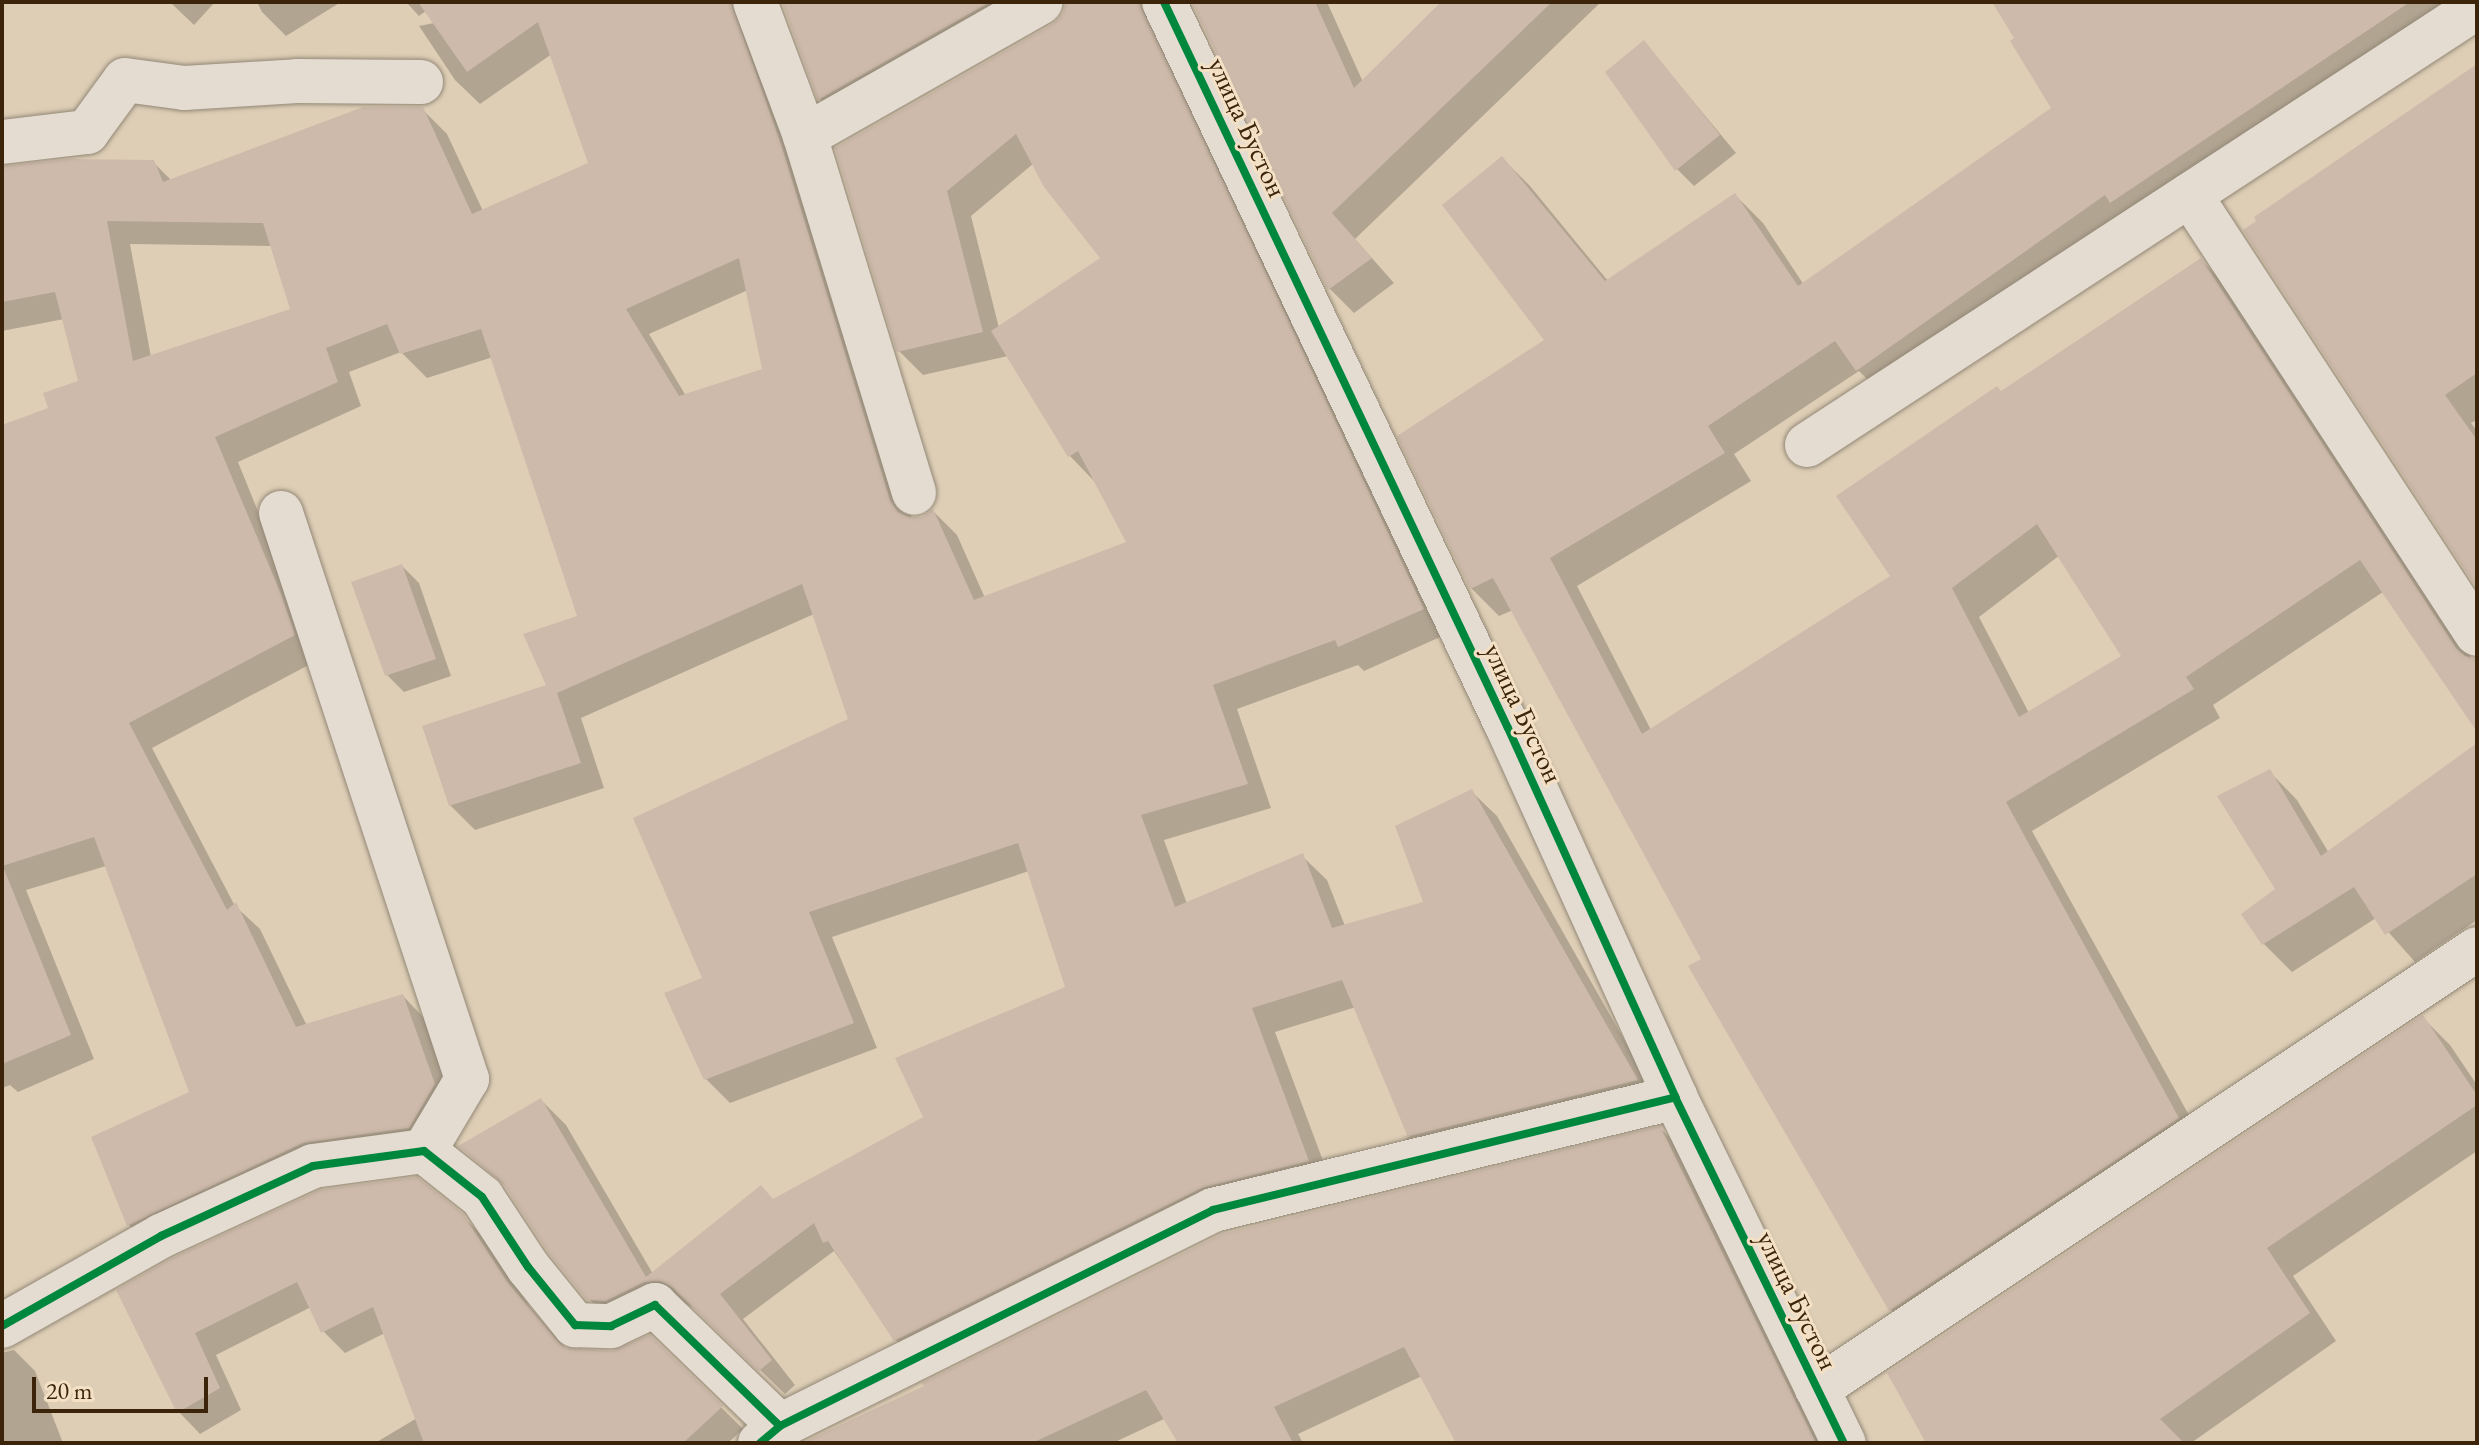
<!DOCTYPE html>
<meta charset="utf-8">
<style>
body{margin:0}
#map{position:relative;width:2479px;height:1445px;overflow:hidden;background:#deceb6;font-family:"EB Garamond",serif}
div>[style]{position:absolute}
.shadow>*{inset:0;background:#0003}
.building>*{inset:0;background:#cebaab}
.roads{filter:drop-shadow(0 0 2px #938877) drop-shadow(0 0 2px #938877)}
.minor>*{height:44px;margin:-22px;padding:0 22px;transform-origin:22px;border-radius:22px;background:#e4dcd0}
.cycleway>*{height:8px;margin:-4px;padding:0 4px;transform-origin:4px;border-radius:4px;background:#00873e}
span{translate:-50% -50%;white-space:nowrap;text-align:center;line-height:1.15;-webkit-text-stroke:6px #f4e1c5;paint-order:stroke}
.street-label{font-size:28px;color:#3c240b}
.frame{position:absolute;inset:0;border:4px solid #3c240b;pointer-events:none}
.scale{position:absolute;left:32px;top:1377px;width:176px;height:36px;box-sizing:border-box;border:4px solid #3c240b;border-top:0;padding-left:10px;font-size:24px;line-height:28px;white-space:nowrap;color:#3c240b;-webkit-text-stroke:6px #f4e1c5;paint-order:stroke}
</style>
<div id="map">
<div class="shadow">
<div style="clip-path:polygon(170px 2px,215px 2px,194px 25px)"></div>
<div style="clip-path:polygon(257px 2px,341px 2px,286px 36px,262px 12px)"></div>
<div style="clip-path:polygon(406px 2px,438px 2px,419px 16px)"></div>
<div style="clip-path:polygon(evenodd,537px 2px,732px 2px,755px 28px,805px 170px,912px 519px,923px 519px,933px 511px,957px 535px,985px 598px,1129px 543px,1094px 481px,1070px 456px,1008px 356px,923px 375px,899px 351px,837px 149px,1055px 25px,1065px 15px,1068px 2px,1185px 2px,1447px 634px,1364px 671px,1358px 665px,1237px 709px,1271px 808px,1164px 840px,1187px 904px,1302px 856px,1327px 880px,1345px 926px,1425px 903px,1472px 792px,1497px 816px,1661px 1105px,1428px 1162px,1405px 1139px,1410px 1136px,1356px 1007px,1275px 1032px,1332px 1185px,1227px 1211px,920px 1364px,896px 1340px,834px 1251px,743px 1319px,795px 1385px,785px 1394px,699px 1311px,686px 1304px,614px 1324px,589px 1299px,511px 1191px,462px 1147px,541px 1100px,566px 1125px,653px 1274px,774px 1200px,925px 1118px,1068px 988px,1029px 871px,832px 937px,877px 1048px,730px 1103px,705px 1078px,705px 979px,851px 720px,814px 614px,581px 718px,604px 788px,475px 830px,450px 805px,549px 687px,579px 618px,493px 357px,427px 378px,401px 352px,349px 372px,361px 406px,238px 462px,318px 660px,152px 748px,235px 906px,260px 929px,307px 1026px,403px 996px,427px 1021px,458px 1110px,153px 1250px,129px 1225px,93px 1138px,191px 1093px,106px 866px,26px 890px,94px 1059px,18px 1092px,10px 1085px,2px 1088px,2px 427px,51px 409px,80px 382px,64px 319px,2px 331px,2px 188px,153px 162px,172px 181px,422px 109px,447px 134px,483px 211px,591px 164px,559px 49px,480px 104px,455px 80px,419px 26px,537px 2px,1034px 163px,1103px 259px,999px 328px,971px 216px,1034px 163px,537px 2px,130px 244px,272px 246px,292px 311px,151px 357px,130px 244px,537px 2px,748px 290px,765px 370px,686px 396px,649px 334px,748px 290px)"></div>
<div style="clip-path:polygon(818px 2px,1062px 2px,844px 123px,820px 99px)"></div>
<div style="clip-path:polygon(1194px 2px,1327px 2px,1363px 82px,1444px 2px,1601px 2px,1355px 239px,1394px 283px,1354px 313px,1330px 289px)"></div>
<div style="clip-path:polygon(evenodd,1995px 2px,2477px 2px,1885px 397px,1859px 371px,1734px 454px,1751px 481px,1577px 586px,1651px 730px,1893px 577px,2002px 393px,2201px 260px,2229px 288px,2472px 659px,2477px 661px,2477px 729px,2383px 592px,2213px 705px,2220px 718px,2032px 831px,2206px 1146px,1919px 1338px,1891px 1310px,1513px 610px,1499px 616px,1471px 588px,1547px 340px,1502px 158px,1530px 186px,1608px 281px,1735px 195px,1763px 223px,1804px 285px,2054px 108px,1995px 2px,2060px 555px,2124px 657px,2029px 713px,1979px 617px,2060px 555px)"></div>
<div style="clip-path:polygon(1644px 42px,1736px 153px,1694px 186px,1677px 169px)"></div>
<div style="clip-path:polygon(2477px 66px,2477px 420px,2471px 423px,2477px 431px,2477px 585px,2245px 230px)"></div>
<div style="clip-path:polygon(402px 566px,419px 583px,451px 676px,404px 692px,387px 675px)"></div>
<div style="clip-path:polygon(2477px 745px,2477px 920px,2415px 962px,2376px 918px,2292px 972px,2264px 944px,2244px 915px,2278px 890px,2269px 771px,2297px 800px,2329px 853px)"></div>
<div style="clip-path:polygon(2423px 1018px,2450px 1045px,2477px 1085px,2477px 1151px,2293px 1276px,2336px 1341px,2191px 1443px,1929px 1443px)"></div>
<div style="clip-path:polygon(1660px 1128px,1686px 1154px,1828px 1443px,1458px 1443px,1422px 1376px,1298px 1434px,1303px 1443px,1181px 1443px,1166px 1418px,1113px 1443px,841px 1443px)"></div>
<div style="clip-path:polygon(462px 1216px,485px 1238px,530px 1307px,566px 1349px,611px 1353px,650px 1337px,743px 1429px,728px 1443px,375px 1443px,417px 1418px,385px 1333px,345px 1353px,323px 1331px,311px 1307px,216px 1355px,241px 1410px,200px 1434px,179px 1412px,119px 1291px)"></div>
<div style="clip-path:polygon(14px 1350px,35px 1371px,63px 1443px,2px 1443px,2px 1353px)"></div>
</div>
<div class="building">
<div style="clip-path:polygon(evenodd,418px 2px,731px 2px,781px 144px,890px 500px,898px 512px,909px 517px,922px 517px,933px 509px,974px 600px,1126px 542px,1078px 451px,1068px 457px,991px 331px,1100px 258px,1044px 187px,1016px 134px,947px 191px,983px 332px,897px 352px,835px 148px,1053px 24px,1063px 14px,1066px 2px,1139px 2px,1424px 609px,1338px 647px,1335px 640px,1213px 685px,1248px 784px,1141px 815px,1175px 907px,1303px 853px,1332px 928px,1423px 902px,1395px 826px,1472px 789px,1638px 1080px,1401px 1138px,1407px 1135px,1342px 980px,1252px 1008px,1309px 1161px,1202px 1188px,894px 1341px,828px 1241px,823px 1243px,814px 1223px,720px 1294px,772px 1360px,759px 1371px,672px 1287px,660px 1281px,644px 1282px,606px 1301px,587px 1300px,548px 1252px,503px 1183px,458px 1146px,541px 1098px,646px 1277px,761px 1185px,773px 1199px,923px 1117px,895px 1058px,1065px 987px,1018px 843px,809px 912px,854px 1023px,704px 1080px,664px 993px,702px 978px,633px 818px,848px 719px,802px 584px,557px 693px,581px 763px,449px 806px,422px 726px,546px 685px,523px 634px,577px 616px,481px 329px,400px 354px,387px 324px,326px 348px,338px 382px,215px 437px,281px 594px,295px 635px,129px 723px,227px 910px,236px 902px,296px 1027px,403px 994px,435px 1084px,409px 1128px,303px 1143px,127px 1226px,91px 1137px,189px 1092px,94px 837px,2px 866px,2px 425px,48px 408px,43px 393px,78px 381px,55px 292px,2px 302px,2px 166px,70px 159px,154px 160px,163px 182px,363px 107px,423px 107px,472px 214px,588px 163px,538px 22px,467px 72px,418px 2px,107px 221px,263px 223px,290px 309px,133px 361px,107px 221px,418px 2px,739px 258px,762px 369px,679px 396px,626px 309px,739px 258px)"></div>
<div style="clip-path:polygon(782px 2px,990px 2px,818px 100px)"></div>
<div style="clip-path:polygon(1192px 2px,1315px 2px,1354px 88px,1441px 2px,1552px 2px,1332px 213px,1372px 258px,1328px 290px)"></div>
<div style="clip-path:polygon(evenodd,1992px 2px,2410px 2px,2110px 203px,2105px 195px,1856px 371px,1835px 341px,1708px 426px,1725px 453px,1550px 558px,1642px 734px,1890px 576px,1836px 496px,1997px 386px,2001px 391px,2201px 258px,2456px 648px,2465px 656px,2477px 659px,2477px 732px,2360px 560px,2186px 677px,2194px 689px,2006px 802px,2179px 1118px,1889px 1311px,1688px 966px,1701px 959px,1493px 578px,1470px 589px,1397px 436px,1544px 340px,1442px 205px,1502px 156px,1605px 281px,1735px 193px,1798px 286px,2051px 108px,2010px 41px,2014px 38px,1992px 2px,2037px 524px,2121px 656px,2019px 717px,1952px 588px,2037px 524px)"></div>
<div style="clip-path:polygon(1644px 40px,1720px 135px,1675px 171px,1605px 72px)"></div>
<div style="clip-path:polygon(2477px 64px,2477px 373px,2445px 395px,2477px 440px,2477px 588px,2243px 230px,2256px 221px,2254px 217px)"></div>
<div style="clip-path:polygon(402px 564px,436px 659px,385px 676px,351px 582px)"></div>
<div style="clip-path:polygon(2477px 743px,2477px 874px,2385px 935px,2354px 887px,2262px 945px,2241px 914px,2275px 889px,2217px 796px,2270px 769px,2321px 856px)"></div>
<div style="clip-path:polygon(4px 869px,71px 1035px,2px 1064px,2px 870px)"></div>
<div style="clip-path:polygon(2423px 1015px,2477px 1095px,2477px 1105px,2267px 1248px,2310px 1313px,2160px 1419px,2184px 1443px,1926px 1443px,1887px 1373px)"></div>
<div style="clip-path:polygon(1660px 1126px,1816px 1443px,1456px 1443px,1404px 1347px,1274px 1407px,1293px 1443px,1178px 1443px,1146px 1390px,1032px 1443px,802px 1443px,924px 1386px,922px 1383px,1222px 1234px)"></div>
<div style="clip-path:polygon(417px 1177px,463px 1214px,508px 1283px,563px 1347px,611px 1351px,650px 1335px,723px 1406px,683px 1443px,424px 1443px,373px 1307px,321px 1333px,297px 1282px,195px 1333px,220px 1388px,177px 1413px,116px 1290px,172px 1258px,320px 1190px)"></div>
</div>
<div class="roads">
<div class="minor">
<div style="left:755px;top:2px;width:143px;rotate:69.5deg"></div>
<div style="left:805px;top:136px;width:373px;rotate:73deg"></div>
<div style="left:1164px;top:2px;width:803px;rotate:64.65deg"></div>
<div style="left:1508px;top:728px;width:405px;rotate:65.6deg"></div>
<div style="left:1675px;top:1097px;width:385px;rotate:64deg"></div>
<div style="left:805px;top:136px;width:271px;rotate:-29.6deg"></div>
<div style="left:2px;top:142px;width:86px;rotate:-6.7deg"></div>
<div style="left:87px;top:132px;width:64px;rotate:-53.8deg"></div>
<div style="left:125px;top:80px;width:60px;rotate:7.7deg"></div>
<div style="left:184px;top:88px;width:113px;rotate:-3.5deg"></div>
<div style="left:297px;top:81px;width:124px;rotate:0.5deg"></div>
<div style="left:2190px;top:195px;width:524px;rotate:56.83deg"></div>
<div style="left:1807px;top:445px;width:800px;rotate:-33.17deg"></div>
<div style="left:281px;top:513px;width:596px;rotate:71.81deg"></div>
<div style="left:467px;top:1079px;width:84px;rotate:120.8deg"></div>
<div style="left:2px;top:1326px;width:183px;rotate:-29.5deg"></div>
<div style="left:161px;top:1236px;width:167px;rotate:-24.7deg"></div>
<div style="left:313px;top:1166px;width:112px;rotate:-7.7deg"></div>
<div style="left:424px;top:1151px;width:74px;rotate:38.4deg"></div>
<div style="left:482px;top:1197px;width:84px;rotate:56.7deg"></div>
<div style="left:528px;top:1267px;width:75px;rotate:51deg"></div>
<div style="left:575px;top:1325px;width:36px;rotate:2deg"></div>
<div style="left:611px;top:1326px;width:49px;rotate:-25.5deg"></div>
<div style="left:655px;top:1305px;width:174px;rotate:44.1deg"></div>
<div style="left:1817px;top:1389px;width:793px;rotate:-33.69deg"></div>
<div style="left:760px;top:1443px;width:26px;rotate:-40deg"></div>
<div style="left:780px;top:1426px;width:484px;rotate:-26.5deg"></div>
<div style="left:1213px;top:1210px;width:476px;rotate:-13.7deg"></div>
</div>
</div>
<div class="cycleway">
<div style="left:1164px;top:2px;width:803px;rotate:64.65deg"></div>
<div style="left:1508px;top:728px;width:405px;rotate:65.6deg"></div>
<div style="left:1675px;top:1097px;width:385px;rotate:64deg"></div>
<div style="left:2px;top:1326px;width:183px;rotate:-29.5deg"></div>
<div style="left:161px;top:1236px;width:167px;rotate:-24.7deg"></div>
<div style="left:313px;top:1166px;width:112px;rotate:-7.7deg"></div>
<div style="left:424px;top:1151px;width:74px;rotate:38.4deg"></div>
<div style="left:482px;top:1197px;width:84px;rotate:56.7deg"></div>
<div style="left:528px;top:1267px;width:75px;rotate:51deg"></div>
<div style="left:575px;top:1325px;width:36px;rotate:2deg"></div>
<div style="left:611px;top:1326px;width:49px;rotate:-25.5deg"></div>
<div style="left:655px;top:1305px;width:174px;rotate:44.1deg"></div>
<div style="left:760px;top:1443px;width:26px;rotate:-40deg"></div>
<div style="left:780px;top:1426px;width:484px;rotate:-26.5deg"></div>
<div style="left:1213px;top:1210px;width:476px;rotate:-13.7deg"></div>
</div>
<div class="street-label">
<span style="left:1248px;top:127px;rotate:65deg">улица Бустон</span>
<span style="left:1524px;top:713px;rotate:65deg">улица Бустон</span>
<span style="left:1798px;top:1300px;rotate:64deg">улица Бустон</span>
</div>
<div class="frame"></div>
<div class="scale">20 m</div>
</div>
